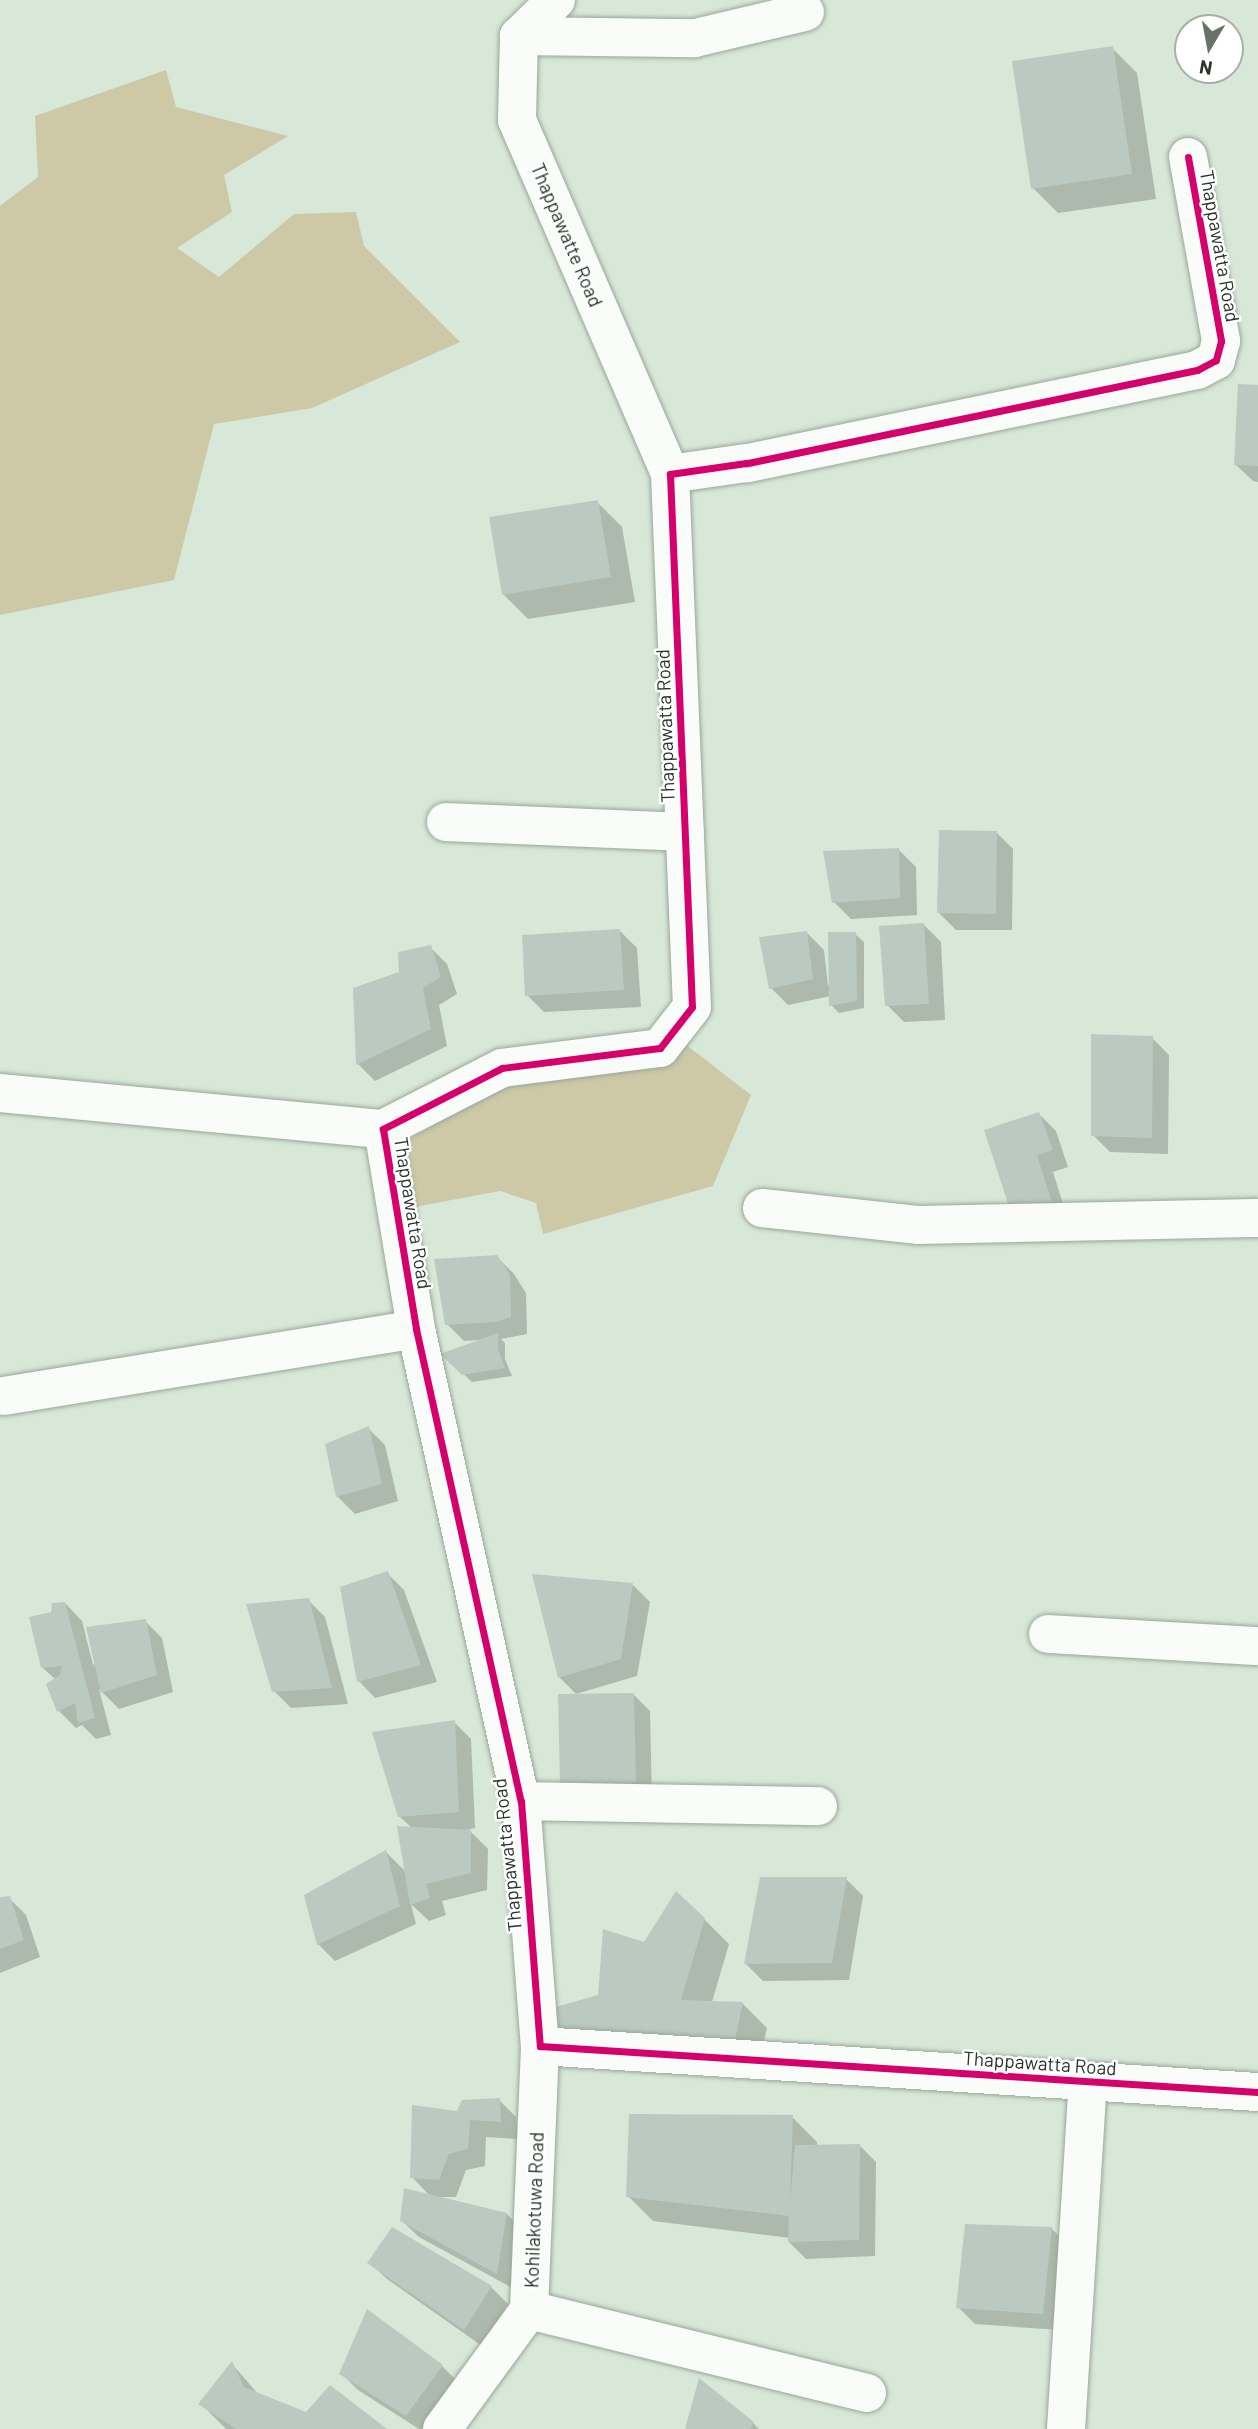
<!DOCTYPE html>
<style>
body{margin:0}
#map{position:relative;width:1258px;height:2429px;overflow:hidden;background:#d7e8d8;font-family:Barlow,sans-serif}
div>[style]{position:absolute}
.forest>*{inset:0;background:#cdc8a6}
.shadow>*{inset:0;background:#0003}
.building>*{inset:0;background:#bacac1}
.roads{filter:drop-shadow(0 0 2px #9aa79b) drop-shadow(0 0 2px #9aa79b)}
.minor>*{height:38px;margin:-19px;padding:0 19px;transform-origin:19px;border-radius:19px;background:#f9fcf9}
.cycleway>*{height:7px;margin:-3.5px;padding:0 3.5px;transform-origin:3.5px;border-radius:3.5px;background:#d6006c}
span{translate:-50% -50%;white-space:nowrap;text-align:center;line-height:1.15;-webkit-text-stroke:5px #fff;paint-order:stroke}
.street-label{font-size:19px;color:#29342a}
.north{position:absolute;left:1174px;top:14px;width:70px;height:70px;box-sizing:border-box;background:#fff;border:2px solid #a9aeaa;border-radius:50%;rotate:190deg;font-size:19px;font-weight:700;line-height:28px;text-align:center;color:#29342a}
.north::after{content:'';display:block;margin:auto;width:24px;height:32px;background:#667367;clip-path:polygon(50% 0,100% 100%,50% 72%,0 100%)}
</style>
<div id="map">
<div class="forest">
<div style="clip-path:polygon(166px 70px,176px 107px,288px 136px,224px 175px,232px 212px,177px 248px,219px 277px,294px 214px,356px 212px,364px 246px,460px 342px,312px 408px,214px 424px,174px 580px,0 615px,0 206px,38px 177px,35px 116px)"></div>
<div style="clip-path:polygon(685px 1044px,751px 1095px,713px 1186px,543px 1234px,536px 1203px,500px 1191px,414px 1207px,408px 1140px,515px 1076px)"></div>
</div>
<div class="shadow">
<div style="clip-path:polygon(1112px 48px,1137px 73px,1156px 199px,1058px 213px,1033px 188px)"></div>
<div style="clip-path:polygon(1258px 387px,1258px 482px,1253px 481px,1235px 464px)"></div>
<div style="clip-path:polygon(597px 502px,622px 527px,635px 602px,528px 619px,503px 594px)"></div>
<div style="clip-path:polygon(996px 832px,1013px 849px,1012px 930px,956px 930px,939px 913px)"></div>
<div style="clip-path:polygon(899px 850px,916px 867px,917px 915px,851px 919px,834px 902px)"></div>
<div style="clip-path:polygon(924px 925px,941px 942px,945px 1020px,904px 1022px,887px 1005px)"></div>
<div style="clip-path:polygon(620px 931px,637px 948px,641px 1007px,544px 1012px,527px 995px)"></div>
<div style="clip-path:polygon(807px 933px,824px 950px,828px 986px,855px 934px,864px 942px,864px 1008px,839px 1013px,831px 1005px,831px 996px,788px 1005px,771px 988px)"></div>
<div style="clip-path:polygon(430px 947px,447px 964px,457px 994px,439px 1005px,447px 1046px,375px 1081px,358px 1064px,355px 990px,401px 974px)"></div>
<div style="clip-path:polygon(1152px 1038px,1169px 1055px,1168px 1154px,1110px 1152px,1093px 1135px)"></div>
<div style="clip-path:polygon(1039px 1114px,1056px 1131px,1068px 1167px,1053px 1172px,1070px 1226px,1033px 1238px)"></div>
<div style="clip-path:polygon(496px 1256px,514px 1274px,526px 1293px,527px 1334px,501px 1339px,505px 1343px,505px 1359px,512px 1376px,472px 1382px,444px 1355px,480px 1340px,464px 1341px,447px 1324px)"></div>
<div style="clip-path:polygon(368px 1428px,385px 1445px,398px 1501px,355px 1514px,338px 1497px,327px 1445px)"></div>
<div style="clip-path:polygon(387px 1573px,404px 1590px,437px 1682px,375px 1698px,359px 1681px)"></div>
<div style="clip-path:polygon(633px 1585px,650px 1602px,637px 1676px,576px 1694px,559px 1677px)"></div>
<div style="clip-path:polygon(308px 1600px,325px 1617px,348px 1704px,291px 1708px,274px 1691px)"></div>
<div style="clip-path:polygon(65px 1603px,82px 1621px,93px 1665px,145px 1621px,162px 1638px,173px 1692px,119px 1709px,99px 1689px,111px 1735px,96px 1739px,82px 1725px,76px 1728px,59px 1711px,56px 1680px,43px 1668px,52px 1613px)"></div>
<div style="clip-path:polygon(633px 1694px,650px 1711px,652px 1800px,578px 1801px)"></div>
<div style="clip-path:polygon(454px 1722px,471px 1739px,475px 1828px,462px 1831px,471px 1832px,488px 1849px,487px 1890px,442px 1901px,446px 1915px,429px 1921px,411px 1904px,416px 1924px,335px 1961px,318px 1944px,386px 1852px,407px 1873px,412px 1828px,399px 1816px)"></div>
<div style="clip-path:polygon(846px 1879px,863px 1896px,849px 1980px,763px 1981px,746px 1964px)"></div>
<div style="clip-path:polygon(9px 1898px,26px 1915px,40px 1957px,0 1973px,0 1899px)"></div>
<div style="clip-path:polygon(704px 1919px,729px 1944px,712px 2002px,742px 2003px,767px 2028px,758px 2068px,599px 1997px,645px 1944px)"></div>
<div style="clip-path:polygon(499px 2100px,516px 2117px,518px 2139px,486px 2137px,485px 2166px,466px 2170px,456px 2197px,435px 2197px,507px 2214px,524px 2232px,514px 2289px,419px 2237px,401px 2220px,430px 2196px,412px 2177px,458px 2113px)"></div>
<div style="clip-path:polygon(792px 2117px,817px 2142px,817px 2146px,859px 2145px,876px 2162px,875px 2256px,806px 2259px,789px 2242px,790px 2238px,653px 2221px,628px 2196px)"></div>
<div style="clip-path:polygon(1051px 2228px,1068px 2245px,1059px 2330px,975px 2324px,958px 2307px)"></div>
<div style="clip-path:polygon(370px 2263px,491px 2287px,508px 2304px,482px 2346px,387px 2279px)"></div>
<div style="clip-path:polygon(232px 2364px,259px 2395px,307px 2415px,384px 2429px,226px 2429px,201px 2404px)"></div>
<div style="clip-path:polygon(442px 2366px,459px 2383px,425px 2429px,419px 2429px,358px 2390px,341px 2373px)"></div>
<div style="clip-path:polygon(700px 2381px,753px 2423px,759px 2429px,687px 2429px)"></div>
</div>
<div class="building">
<div style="clip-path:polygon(1113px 46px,1132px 174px,1031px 189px,1012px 61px)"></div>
<div style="clip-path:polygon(1238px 384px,1258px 385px,1258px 466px,1234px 465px)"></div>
<div style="clip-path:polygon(598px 500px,611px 577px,502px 595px,489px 517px)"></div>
<div style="clip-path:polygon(939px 830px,997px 831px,996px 914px,937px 913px)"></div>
<div style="clip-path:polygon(899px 848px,900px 898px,832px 903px,823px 851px)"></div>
<div style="clip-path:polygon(924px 923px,929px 1004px,885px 1006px,879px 926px)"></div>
<div style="clip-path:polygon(620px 929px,624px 990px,525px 996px,522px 935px)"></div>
<div style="clip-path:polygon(807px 931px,813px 979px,769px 989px,759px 937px)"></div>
<div style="clip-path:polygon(828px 932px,856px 932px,857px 1001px,829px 1006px)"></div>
<div style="clip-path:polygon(431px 945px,441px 977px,423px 988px,431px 1029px,356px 1065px,353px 988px,399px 972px,398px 952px)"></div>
<div style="clip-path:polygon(1091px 1034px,1153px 1036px,1152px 1138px,1091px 1136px)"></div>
<div style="clip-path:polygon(1039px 1112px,1053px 1150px,1037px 1155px,1054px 1209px,1014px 1222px,984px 1130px)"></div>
<div style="clip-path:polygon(497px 1255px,510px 1275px,511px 1317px,496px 1322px,445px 1325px,434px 1259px)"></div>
<div style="clip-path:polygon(498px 1333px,498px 1349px,505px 1368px,462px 1375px,440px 1354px)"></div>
<div style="clip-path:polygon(369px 1426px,382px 1484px,336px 1497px,325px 1444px)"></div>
<div style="clip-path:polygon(388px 1571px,421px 1665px,357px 1682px,340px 1587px)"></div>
<div style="clip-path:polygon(532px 1574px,633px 1583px,621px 1659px,558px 1678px)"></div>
<div style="clip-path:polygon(309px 1598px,332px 1688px,272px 1692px,246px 1604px)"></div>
<div style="clip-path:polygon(65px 1602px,95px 1718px,78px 1723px,75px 1703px,57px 1712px,46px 1684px,60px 1675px,62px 1666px,41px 1668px,29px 1617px,51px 1612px,52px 1603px)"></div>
<div style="clip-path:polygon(146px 1619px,157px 1675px,101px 1693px,86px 1627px)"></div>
<div style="clip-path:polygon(634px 1693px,636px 1783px,560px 1785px,558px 1694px)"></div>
<div style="clip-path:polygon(455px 1720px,459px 1812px,398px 1817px,372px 1732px)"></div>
<div style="clip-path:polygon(397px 1826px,471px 1830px,471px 1873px,426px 1884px,430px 1898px,410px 1905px)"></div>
<div style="clip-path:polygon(386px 1850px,400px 1906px,317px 1945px,304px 1895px)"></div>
<div style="clip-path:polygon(760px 1877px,847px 1877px,832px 1963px,744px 1964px)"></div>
<div style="clip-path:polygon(676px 1891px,705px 1918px,681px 2000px,743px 2002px,734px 2044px,551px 2036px,552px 2008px,598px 1995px,603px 1929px,644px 1942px)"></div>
<div style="clip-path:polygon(10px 1896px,24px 1940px,0 1949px,0 1897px)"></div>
<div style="clip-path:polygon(500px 2098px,501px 2122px,470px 2120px,468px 2149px,449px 2154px,439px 2180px,410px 2178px,412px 2105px,457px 2111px,462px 2100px)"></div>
<div style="clip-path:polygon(629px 2114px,793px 2115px,790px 2203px,795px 2145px,860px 2144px,859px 2240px,788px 2242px,789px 2216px,626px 2197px)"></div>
<div style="clip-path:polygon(404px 2188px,507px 2213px,497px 2274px,400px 2221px)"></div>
<div style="clip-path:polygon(965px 2224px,1052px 2227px,1043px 2314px,956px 2308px)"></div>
<div style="clip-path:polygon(392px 2227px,492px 2286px,464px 2330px,367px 2263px)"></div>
<div style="clip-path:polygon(367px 2309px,443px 2365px,406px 2416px,339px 2374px)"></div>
<div style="clip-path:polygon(232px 2361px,244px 2387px,306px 2412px,330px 2385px,387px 2429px,236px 2429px,198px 2404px)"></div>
<div style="clip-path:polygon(699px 2378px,754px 2422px,750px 2429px,685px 2429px)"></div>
</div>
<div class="roads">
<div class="minor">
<div style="left:556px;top:0;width:52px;rotate:135.8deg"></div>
<div style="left:519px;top:36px;width:84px;rotate:91.4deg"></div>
<div style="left:517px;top:120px;width:386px;rotate:66.6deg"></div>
<div style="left:519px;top:36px;width:176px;rotate:0.7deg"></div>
<div style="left:695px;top:38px;width:113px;rotate:-13.3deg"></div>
<div style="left:1188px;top:157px;width:187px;rotate:79.8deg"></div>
<div style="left:1221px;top:341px;width:20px;rotate:105deg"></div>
<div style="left:1216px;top:360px;width:21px;rotate:152deg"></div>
<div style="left:1197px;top:370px;width:460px;rotate:168.3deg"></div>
<div style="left:746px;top:463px;width:77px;rotate:171.8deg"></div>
<div style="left:670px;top:474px;width:533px;rotate:87.64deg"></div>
<div style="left:692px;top:1007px;width:52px;rotate:128deg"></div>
<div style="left:660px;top:1048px;width:159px;rotate:172.8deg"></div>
<div style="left:502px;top:1068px;width:134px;rotate:152.9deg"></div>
<div style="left:383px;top:1129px;width:203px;rotate:80.6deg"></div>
<div style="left:416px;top:1329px;width:484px;rotate:77.5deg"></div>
<div style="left:521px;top:1801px;width:246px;rotate:85.6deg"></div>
<div style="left:540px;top:2046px;width:719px;rotate:3.67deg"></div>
<div style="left:446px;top:822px;width:239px;rotate:2.4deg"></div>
<div style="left:0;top:1093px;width:385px;rotate:5.4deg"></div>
<div style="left:762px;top:1208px;width:158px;rotate:6.2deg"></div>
<div style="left:919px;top:1225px;width:339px;rotate:-1.2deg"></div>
<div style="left:4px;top:1396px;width:417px;rotate:-9.2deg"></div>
<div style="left:1048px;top:1634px;width:210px;rotate:3.3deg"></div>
<div style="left:521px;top:1801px;width:297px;rotate:1deg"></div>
<div style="left:529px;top:2310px;width:348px;rotate:13.8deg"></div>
<div style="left:442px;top:2429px;width:147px;rotate:-53.8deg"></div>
<div style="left:529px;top:2310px;width:264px;rotate:-87.6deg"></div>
<div style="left:1066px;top:2429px;width:348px;rotate:-86.4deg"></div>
</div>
</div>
<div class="cycleway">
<div style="left:1188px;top:157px;width:187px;rotate:79.8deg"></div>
<div style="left:1221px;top:341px;width:20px;rotate:105deg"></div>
<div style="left:1216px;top:360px;width:21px;rotate:152deg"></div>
<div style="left:1197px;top:370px;width:460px;rotate:168.3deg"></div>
<div style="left:746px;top:463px;width:77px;rotate:171.8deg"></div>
<div style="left:670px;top:474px;width:533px;rotate:87.64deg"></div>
<div style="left:692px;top:1007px;width:52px;rotate:128deg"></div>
<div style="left:660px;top:1048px;width:159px;rotate:172.8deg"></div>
<div style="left:502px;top:1068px;width:134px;rotate:152.9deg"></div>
<div style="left:383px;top:1129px;width:203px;rotate:80.6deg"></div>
<div style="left:416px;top:1329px;width:484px;rotate:77.5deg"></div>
<div style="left:521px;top:1801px;width:246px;rotate:85.6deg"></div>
<div style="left:540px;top:2046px;width:719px;rotate:3.67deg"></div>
</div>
<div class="street-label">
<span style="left:567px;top:235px;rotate:67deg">Thappawatte Road</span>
<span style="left:1220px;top:246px;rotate:80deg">Thappawatta Road</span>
<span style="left:665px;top:726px;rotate:-92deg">Thappawatta Road</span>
<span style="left:413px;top:1213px;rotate:81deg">Thappawatta Road</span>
<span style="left:507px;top:1855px;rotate:-96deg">Thappawatta Road</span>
<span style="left:1040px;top:2063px;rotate:4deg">Thappawatta Road</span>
<span style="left:534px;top:2210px;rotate:-88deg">Kohilakotuwa Road</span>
</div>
<div class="north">N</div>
</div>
